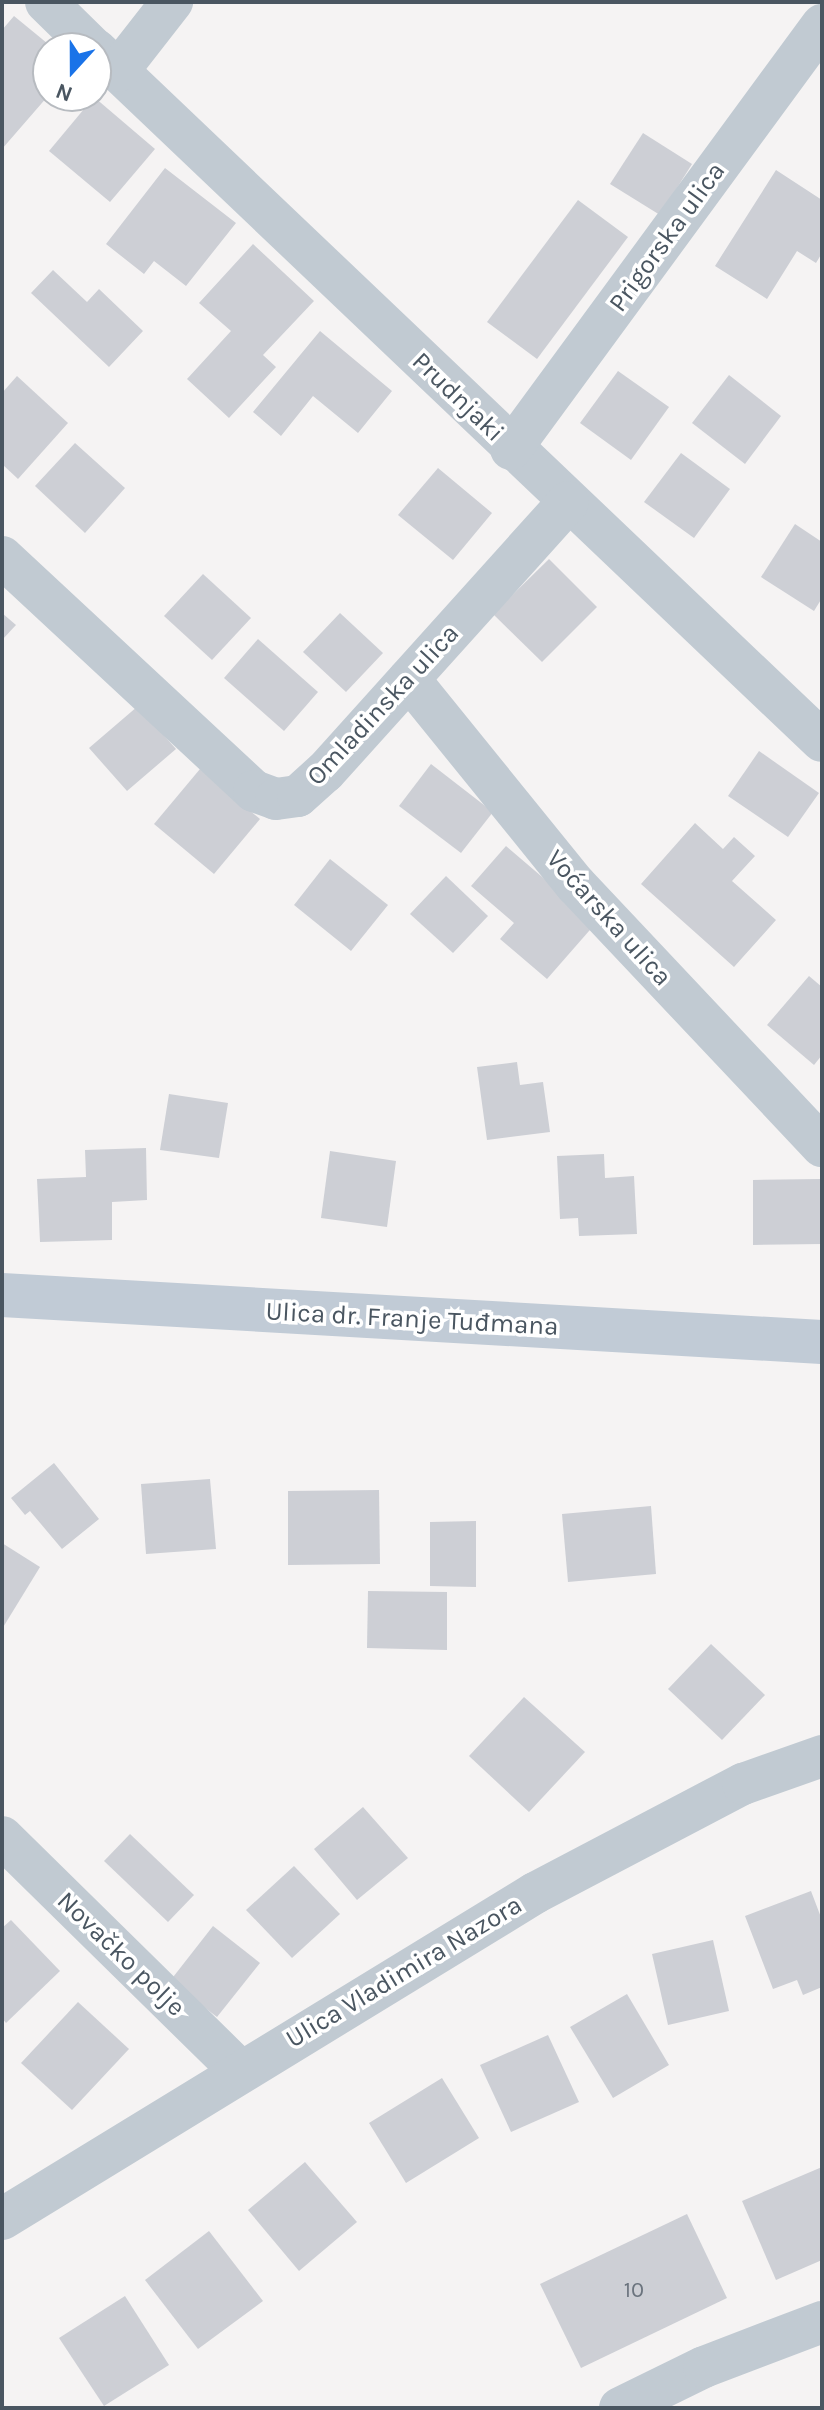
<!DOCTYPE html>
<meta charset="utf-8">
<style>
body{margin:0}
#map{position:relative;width:824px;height:2410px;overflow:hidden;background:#f5f3f3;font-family:Karla,sans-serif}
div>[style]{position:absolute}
.building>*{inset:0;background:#cdcfd5}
.minor>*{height:42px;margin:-21px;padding:0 21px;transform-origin:21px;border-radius:21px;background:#c1cad2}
.secondary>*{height:44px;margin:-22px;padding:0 22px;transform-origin:22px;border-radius:22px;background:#c1cbd6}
span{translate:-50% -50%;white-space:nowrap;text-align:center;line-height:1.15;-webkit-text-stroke:7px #fff;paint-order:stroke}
.number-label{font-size:22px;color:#6b747e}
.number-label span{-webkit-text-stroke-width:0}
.street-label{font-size:26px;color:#4a5661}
.frame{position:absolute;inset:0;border:4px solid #4a5661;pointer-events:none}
.north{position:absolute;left:32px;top:32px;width:80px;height:80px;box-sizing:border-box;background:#fff;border:2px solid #b7bbc0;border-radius:50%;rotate:201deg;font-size:22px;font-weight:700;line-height:32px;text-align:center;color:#4a5661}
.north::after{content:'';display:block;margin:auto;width:28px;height:36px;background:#1a73e8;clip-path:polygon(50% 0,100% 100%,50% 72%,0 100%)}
</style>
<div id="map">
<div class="building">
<div style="clip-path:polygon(14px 16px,53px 48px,48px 48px,48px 96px,2px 149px,2px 30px)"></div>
<div style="clip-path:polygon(94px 97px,155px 149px,110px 202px,49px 151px)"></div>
<div style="clip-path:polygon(643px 133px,692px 164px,660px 215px,610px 184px)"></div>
<div style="clip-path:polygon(165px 168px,236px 223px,186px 286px,154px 261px,144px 274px,106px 244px)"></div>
<div style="clip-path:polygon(776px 170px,822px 200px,822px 253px,816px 263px,797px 251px,767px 299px,715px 266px)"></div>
<div style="clip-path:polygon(578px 200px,628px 237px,537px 359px,487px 322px)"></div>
<div style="clip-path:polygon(253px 244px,314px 301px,263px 355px,276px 367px,229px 418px,187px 379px,231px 331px,199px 303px)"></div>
<div style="clip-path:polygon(53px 270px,87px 302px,99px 289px,143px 331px,109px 367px,31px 293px)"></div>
<div style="clip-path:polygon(320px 331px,392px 391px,358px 433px,313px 396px,281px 436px,253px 412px)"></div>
<div style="clip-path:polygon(618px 371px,669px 407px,631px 460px,580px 423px)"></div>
<div style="clip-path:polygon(729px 375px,781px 416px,745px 464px,692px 423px)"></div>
<div style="clip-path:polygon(17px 376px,68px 423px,18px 479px,2px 464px,2px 393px)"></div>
<div style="clip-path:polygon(75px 443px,125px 488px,85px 533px,35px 486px)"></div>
<div style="clip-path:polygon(681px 453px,730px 489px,694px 538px,644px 502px)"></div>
<div style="clip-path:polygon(438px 468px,492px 513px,453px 560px,398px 515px)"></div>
<div style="clip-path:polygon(795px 524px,822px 542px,822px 598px,814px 611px,761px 577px)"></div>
<div style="clip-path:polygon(549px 559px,597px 607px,542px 662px,493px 614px)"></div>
<div style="clip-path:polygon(203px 574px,251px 618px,212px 660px,164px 616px)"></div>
<div style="clip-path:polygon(2px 613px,16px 625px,2px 640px)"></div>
<div style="clip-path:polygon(340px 613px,383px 653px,346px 692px,303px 652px)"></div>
<div style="clip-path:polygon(258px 639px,318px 692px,284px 731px,224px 678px)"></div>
<div style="clip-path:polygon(138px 706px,176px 749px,127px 791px,89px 748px)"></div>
<div style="clip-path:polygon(759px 751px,819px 793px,788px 837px,728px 796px)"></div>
<div style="clip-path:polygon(431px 764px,493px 812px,461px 853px,399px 806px)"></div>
<div style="clip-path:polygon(200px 769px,260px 819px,214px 874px,154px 824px)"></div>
<div style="clip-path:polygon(695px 823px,723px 849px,734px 837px,755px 856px,732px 881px,776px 920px,734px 967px,641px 884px)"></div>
<div style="clip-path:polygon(506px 846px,596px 923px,547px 979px,500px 939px,514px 923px,471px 886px)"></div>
<div style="clip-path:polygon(330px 859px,388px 905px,351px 951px,294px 905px)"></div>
<div style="clip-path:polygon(446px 876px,488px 916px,453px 953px,410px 914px)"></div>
<div style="clip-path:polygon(809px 976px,822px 987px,822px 1055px,814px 1065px,767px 1025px)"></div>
<div style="clip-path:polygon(517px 1062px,520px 1085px,543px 1082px,550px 1132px,487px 1140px,477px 1067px)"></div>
<div style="clip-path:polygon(169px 1094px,228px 1103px,219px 1158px,160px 1150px)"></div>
<div style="clip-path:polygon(146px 1148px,147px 1200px,112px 1202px,112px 1240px,40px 1242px,37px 1179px,86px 1177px,85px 1150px)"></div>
<div style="clip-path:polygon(330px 1151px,396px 1161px,387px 1227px,321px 1218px)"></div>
<div style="clip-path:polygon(604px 1154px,605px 1178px,634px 1176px,637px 1234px,579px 1236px,578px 1218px,560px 1219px,557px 1156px)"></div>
<div style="clip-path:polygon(821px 1179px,822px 1244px,753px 1245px,753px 1180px)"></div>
<div style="clip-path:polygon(54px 1463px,99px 1519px,62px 1549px,30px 1511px,25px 1515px,11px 1498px)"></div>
<div style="clip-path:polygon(210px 1479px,216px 1549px,146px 1554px,141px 1484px)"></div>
<div style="clip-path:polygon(379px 1490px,380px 1564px,288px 1565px,288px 1491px)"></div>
<div style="clip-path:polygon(651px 1506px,656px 1574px,568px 1582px,562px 1514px)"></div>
<div style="clip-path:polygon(476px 1521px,476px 1587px,430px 1586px,430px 1522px)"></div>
<div style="clip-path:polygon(2px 1543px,40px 1567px,2px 1629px)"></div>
<div style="clip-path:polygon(368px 1591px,447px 1592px,447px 1650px,367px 1648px)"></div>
<div style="clip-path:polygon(711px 1644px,765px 1695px,722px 1740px,668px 1689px)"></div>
<div style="clip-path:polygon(524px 1697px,585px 1752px,529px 1812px,469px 1756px)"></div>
<div style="clip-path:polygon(363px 1807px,408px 1858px,357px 1900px,314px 1849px)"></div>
<div style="clip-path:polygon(130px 1834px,194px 1895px,168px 1922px,104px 1861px)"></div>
<div style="clip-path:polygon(294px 1866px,340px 1914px,292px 1958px,246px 1910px)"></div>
<div style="clip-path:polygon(811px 1891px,822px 1920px,822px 1987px,803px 1995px,797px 1980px,773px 1989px,745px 1916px)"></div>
<div style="clip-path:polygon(11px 1920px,60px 1971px,6px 2023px,2px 2018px,2px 1928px)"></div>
<div style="clip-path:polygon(213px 1926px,260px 1963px,217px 2017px,170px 1981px)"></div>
<div style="clip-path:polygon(713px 1940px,729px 2011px,668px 2025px,652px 1954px)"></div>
<div style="clip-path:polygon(627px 1994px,669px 2065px,613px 2098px,570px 2027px)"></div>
<div style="clip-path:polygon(78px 2002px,129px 2049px,72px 2110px,21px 2063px)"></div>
<div style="clip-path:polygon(548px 2035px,579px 2102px,511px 2132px,480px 2065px)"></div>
<div style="clip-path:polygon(442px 2078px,479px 2138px,406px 2183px,369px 2123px)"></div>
<div style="clip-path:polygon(305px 2162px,357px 2222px,299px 2271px,248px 2210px)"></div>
<div style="clip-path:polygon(822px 2167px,822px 2260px,776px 2280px,742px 2201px)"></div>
<div style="clip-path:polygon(687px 2214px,727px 2298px,581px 2368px,540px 2284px)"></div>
<div style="clip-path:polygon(209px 2231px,263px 2301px,198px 2349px,145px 2280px)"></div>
<div style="clip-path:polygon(125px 2296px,169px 2365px,104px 2406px,59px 2338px)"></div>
</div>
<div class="minor">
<div style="left:46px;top:2px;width:66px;rotate:44.4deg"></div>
<div style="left:96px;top:50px;width:1002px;rotate:43.59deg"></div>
<div style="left:118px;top:71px;width:88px;rotate:-52deg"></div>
<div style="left:511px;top:449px;width:526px;rotate:-53.74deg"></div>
<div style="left:2px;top:557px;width:344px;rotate:42.9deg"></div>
<div style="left:254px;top:791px;width:23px;rotate:20deg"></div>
<div style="left:276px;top:799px;width:22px;rotate:-8deg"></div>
<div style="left:298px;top:796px;width:36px;rotate:-42deg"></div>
<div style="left:325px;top:772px;width:363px;rotate:-48deg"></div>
<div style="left:409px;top:679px;width:265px;rotate:51deg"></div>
<div style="left:576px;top:885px;width:359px;rotate:46.7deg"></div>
<div style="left:2px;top:1837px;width:334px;rotate:44.5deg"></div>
<div style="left:2px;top:2219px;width:625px;rotate:-31.45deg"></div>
<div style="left:535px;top:1893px;width:235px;rotate:-27.7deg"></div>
<div style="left:743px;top:1784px;width:84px;rotate:-19.5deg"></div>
<div style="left:620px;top:2408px;width:93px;rotate:-26deg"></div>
<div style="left:704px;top:2367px;width:126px;rotate:-20.9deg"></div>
</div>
<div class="secondary">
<div style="left:2px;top:1295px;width:821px;rotate:3.28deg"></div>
</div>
<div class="number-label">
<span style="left:634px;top:2291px">10</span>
</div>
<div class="street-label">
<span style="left:667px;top:237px;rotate:-54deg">Prigorska ulica</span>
<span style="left:458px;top:397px;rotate:44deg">Prudnjaki</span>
<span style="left:383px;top:705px;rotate:-47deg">Omladinska ulica</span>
<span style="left:609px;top:918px;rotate:48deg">Voćarska ulica</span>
<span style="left:412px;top:1319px;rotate:3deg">Ulica dr. Franje Tuđmana</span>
<span style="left:121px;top:1954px;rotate:44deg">Novačko polje</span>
<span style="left:404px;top:1972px;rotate:-31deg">Ulica Vladimira Nazora</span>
</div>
<div class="frame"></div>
<div class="north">N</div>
</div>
